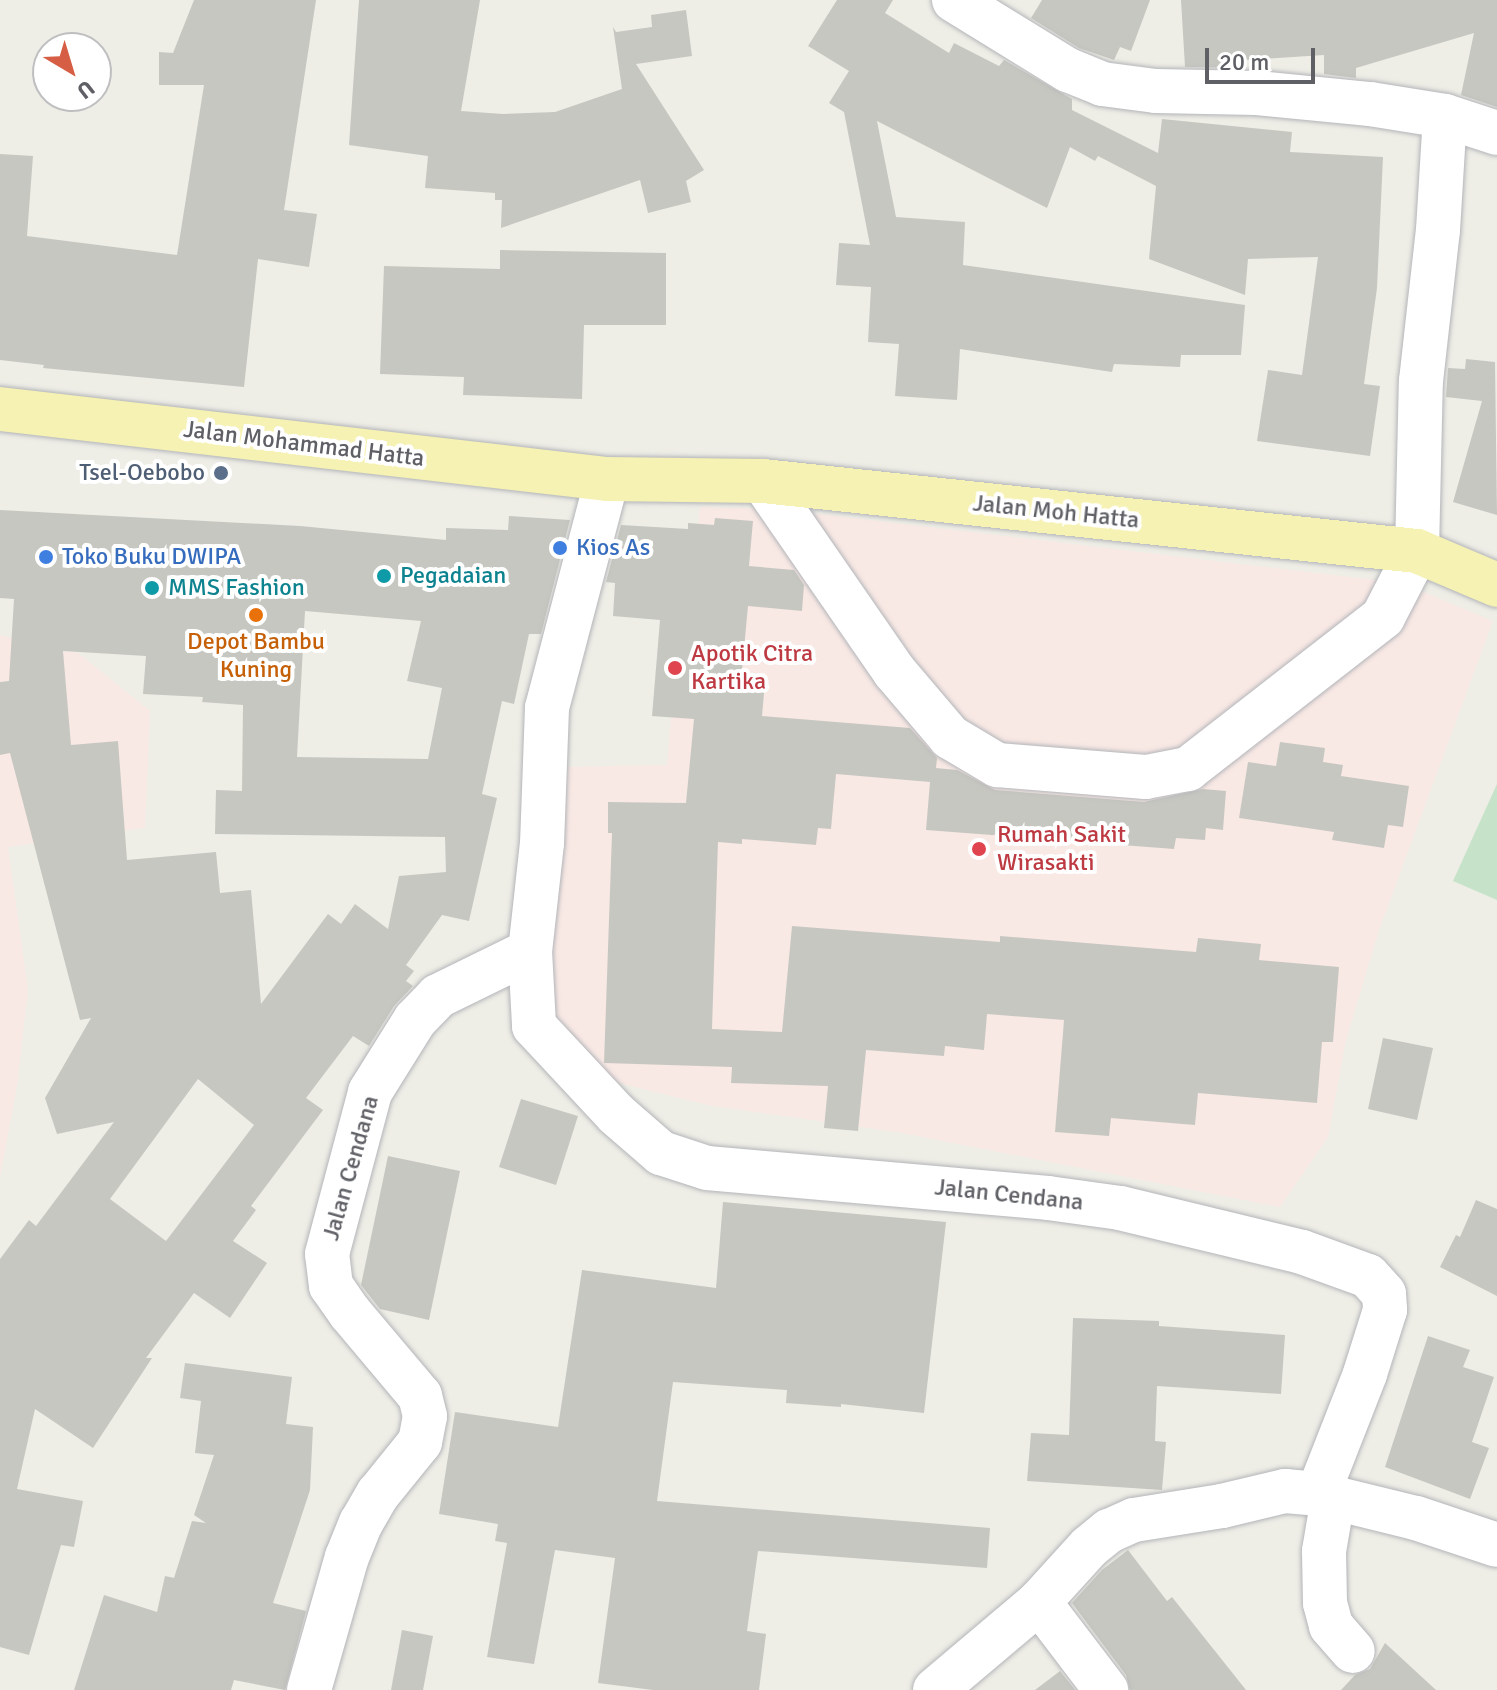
<!DOCTYPE html>
<style>
body{margin:0}
#map{position:relative;width:1497px;height:1690px;overflow:hidden;background:#eeede6;font-family:Signika,sans-serif}
div>[style]{position:absolute}
.medical>*{inset:0;background:#f9e9e5}
.green>*{inset:0;background:#c6e3c9}
.building>*{inset:0;background:#c7c7c1}
.roads{filter:drop-shadow(0 0 2px #b3b5b9) drop-shadow(0 0 2px #b3b5b9)}
.minor>*{height:44px;margin:-22px;padding:0 22px;transform-origin:22px;border-radius:22px;background:#fff}
.major>*{height:44px;margin:-22px;padding:0 22px;transform-origin:22px;border-radius:22px;background:#f6f2b4}
.dots>*{width:22px;height:22px;translate:-50% -50%;box-sizing:border-box;border:4px solid #fff;border-radius:50%}
span{translate:-50% -50%;white-space:nowrap;text-align:center;line-height:1.15;-webkit-text-stroke:8px #fff;paint-order:stroke}
.street-label{font-size:24px;color:#5e6065}
.service-label{font-size:24px;color:#4e5e75}
.right{translate:-100% -50%;text-align:right}
.shop-label{font-size:24px;color:#366cbe}
.left{translate:0 -50%;text-align:left}
.culture-label{font-size:24px;color:#0d838f}
.food-label{font-size:24px;color:#c56008}
.health-label{font-size:24px;color:#be3a42}
.north{position:absolute;left:32px;top:32px;width:80px;height:80px;box-sizing:border-box;background:#fff;border:2px solid #bfbfc1;border-radius:50%;rotate:142deg;font-size:22px;font-weight:700;line-height:32px;text-align:center;color:#5e6065}
.north::after{content:'';display:block;margin:auto;width:28px;height:36px;background:#d65e44;clip-path:polygon(50% 0,100% 100%,50% 72%,0 100%)}
.scale{position:absolute;left:1205px;top:48px;width:110px;height:36px;box-sizing:border-box;border:4px solid #5e6065;border-top:0;padding-left:10px;font-size:24px;line-height:28px;white-space:nowrap;color:#5e6065;-webkit-text-stroke:6px #fff;paint-order:stroke}
</style>
<div id="map">
<div class="medical">
<div style="clip-path:polygon(700px 507px,776px 509px,1402px 583px,1493px 621px,1379px 930px,1346px 1040px,1328px 1137px,1280px 1207px,897px 1132px,712px 1106px,595px 1077px,547px 1019px,557px 767px,667px 765px,671px 719px,682px 697px)"></div>
<div style="clip-path:polygon(0 635px,78px 653px,150px 711px,145px 828px,8px 847px,28px 990px,17px 1086px,0 1177px)"></div>
</div>
<div class="green">
<div style="clip-path:polygon(1497px 784px,1497px 900px,1453px 881px)"></div>
</div>
<div class="building">
<div style="clip-path:polygon(194px 0,316px 0,284px 210px,317px 214px,309px 267px,258px 259px,244px 387px,43px 368px,44px 365px,0 360px,0 154px,33px 156px,27px 236px,177px 255px,204px 85px,159px 85px,159px 52px,173px 53px)"></div>
<div style="clip-path:polygon(359px 0,480px 0,461px 111px,503px 114px,555px 112px,622px 89px,613px 27px,616px 32px,652px 27px,651px 15px,686px 10px,692px 56px,636px 64px,704px 170px,686px 181px,691px 202px,648px 213px,640px 180px,501px 228px,502px 200px,495px 200px,495px 193px,425px 188px,428px 156px,349px 145px)"></div>
<div style="clip-path:polygon(837px 0,893px 0,885px 13px,949px 53px,954px 43px,999px 66px,1004px 60px,1072px 99px,1072px 110px,1158px 153px,1162px 119px,1292px 132px,1290px 152px,1383px 157px,1377px 288px,1364px 384px,1380px 386px,1370px 456px,1257px 441px,1268px 370px,1302px 375px,1318px 257px,1248px 259px,1245px 295px,1149px 259px,1156px 186px,1098px 156px,1095px 161px,1070px 147px,1047px 208px,877px 121px,896px 217px,965px 222px,963px 265px,1245px 305px,1241px 355px,1181px 355px,1180px 367px,1114px 364px,1112px 372px,960px 349px,957px 400px,895px 396px,899px 344px,868px 342px,871px 287px,836px 285px,839px 243px,870px 245px,844px 112px,829px 103px,849px 71px,808px 46px)"></div>
<div style="clip-path:polygon(1042px 0,1150px 0,1131px 51px,1120px 47px,1114px 60px,1079px 48px,1031px 18px)"></div>
<div style="clip-path:polygon(1181px 0,1497px 0,1497px 107px,1461px 95px,1474px 33px,1356px 68px,1356px 78px,1324px 74px,1324px 55px,1244px 60px,1244px 68px,1185px 67px)"></div>
<div style="clip-path:polygon(500px 250px,666px 253px,666px 325px,584px 325px,582px 399px,463px 395px,464px 377px,380px 374px,384px 266px,500px 269px)"></div>
<div style="clip-path:polygon(1466px 359px,1495px 362px,1497px 515px,1453px 502px,1482px 401px,1446px 397px,1448px 368px,1465px 369px)"></div>
<div style="clip-path:polygon(evenodd,0 510px,300px 526px,446px 540px,446px 528px,508px 530px,509px 516px,570px 520px,541px 634px,529px 634px,514px 704px,502px 701px,482px 794px,497px 798px,469px 921px,442px 915px,406px 965px,414px 971px,406px 981px,413px 986px,394px 1006px,369px 1046px,353px 1036px,306px 1098px,323px 1110px,251px 1206px,256px 1210px,233px 1241px,267px 1263px,230px 1318px,194px 1293px,146px 1358px,152px 1358px,93px 1448px,35px 1409px,17px 1489px,83px 1501px,74px 1547px,61px 1545px,29px 1655px,0 1647px,0 1259px,29px 1220px,36px 1226px,114px 1122px,57px 1134px,45px 1098px,91px 1018px,80px 1020px,10px 753px,0 755px,0 682px,9px 681px,14px 599px,0 598px,0 510px,305px 611px,421px 621px,407px 681px,442px 688px,428px 759px,297px 757px,305px 611px,0 510px,63px 651px,146px 656px,143px 694px,203px 697px,202px 702px,243px 705px,242px 791px,216px 790px,215px 834px,445px 837px,446px 872px,399px 876px,388px 929px,355px 904px,341px 924px,328px 914px,261px 1004px,251px 890px,220px 893px,216px 852px,127px 860px,118px 741px,71px 745px,63px 651px,0 510px,198px 1079px,254px 1125px,166px 1241px,110px 1199px,198px 1079px)"></div>
<div style="clip-path:polygon(715px 518px,753px 521px,749px 566px,794px 570px,804px 585px,802px 611px,748px 606px,741px 681px,765px 682px,762px 716px,910px 728px,937px 758px,936px 768px,957px 770px,995px 790px,1144px 802px,1203px 789px,1226px 791px,1223px 830px,1206px 828px,1205px 840px,1176px 838px,1174px 849px,926px 830px,930px 782px,836px 774px,831px 829px,818px 828px,816px 845px,742px 839px,742px 844px,718px 842px,712px 1029px,782px 1032px,792px 926px,1000px 942px,1000px 936px,1196px 952px,1198px 938px,1261px 944px,1259px 960px,1339px 967px,1333px 1042px,1322px 1042px,1317px 1103px,1198px 1093px,1195px 1125px,1111px 1118px,1109px 1136px,1055px 1132px,1064px 1020px,987px 1014px,984px 1050px,945px 1046px,944px 1056px,866px 1050px,858px 1131px,824px 1128px,828px 1086px,731px 1083px,732px 1067px,604px 1063px,612px 833px,608px 833px,608px 802px,686px 803px,694px 719px,652px 716px,660px 620px,613px 616px,615px 583px,606px 582px,621px 525px,688px 529px,688px 523px,714px 525px)"></div>
<div style="clip-path:polygon(1280px 742px,1325px 748px,1323px 762px,1343px 765px,1341px 776px,1409px 786px,1403px 827px,1388px 825px,1384px 848px,1332px 840px,1334px 832px,1239px 818px,1248px 762px,1276px 766px)"></div>
<div style="clip-path:polygon(1383px 1038px,1433px 1048px,1417px 1120px,1368px 1109px)"></div>
<div style="clip-path:polygon(521px 1099px,578px 1116px,556px 1185px,499px 1167px)"></div>
<div style="clip-path:polygon(388px 1156px,460px 1171px,429px 1320px,380px 1309px,361px 1285px)"></div>
<div style="clip-path:polygon(1476px 1200px,1497px 1209px,1497px 1296px,1440px 1267px,1456px 1235px,1460px 1237px)"></div>
<div style="clip-path:polygon(723px 1202px,946px 1222px,924px 1413px,841px 1404px,841px 1407px,786px 1403px,787px 1390px,673px 1382px,657px 1501px,990px 1528px,987px 1568px,758px 1551px,747px 1631px,766px 1634px,759px 1690px,653px 1690px,598px 1683px,615px 1558px,555px 1550px,534px 1664px,487px 1657px,507px 1543px,495px 1541px,498px 1524px,439px 1514px,455px 1412px,558px 1427px,582px 1270px,716px 1288px)"></div>
<div style="clip-path:polygon(1073px 1318px,1159px 1321px,1159px 1326px,1285px 1335px,1281px 1394px,1157px 1386px,1155px 1441px,1166px 1442px,1162px 1490px,1027px 1481px,1031px 1433px,1069px 1435px)"></div>
<div style="clip-path:polygon(1428px 1336px,1470px 1350px,1463px 1367px,1494px 1377px,1472px 1442px,1489px 1448px,1470px 1499px,1385px 1467px)"></div>
<div style="clip-path:polygon(185px 1363px,292px 1377px,286px 1424px,313px 1427px,310px 1490px,273px 1603px,306px 1611px,285px 1690px,234px 1680px,231px 1690px,74px 1690px,104px 1595px,157px 1612px,165px 1576px,174px 1578px,192px 1521px,206px 1523px,194px 1515px,214px 1455px,195px 1453px,201px 1401px,180px 1398px)"></div>
<div style="clip-path:polygon(1128px 1550px,1167px 1601px,1172px 1597px,1246px 1690px,1130px 1690px,1126px 1675px,1072px 1603px,1102px 1570px)"></div>
<div style="clip-path:polygon(402px 1630px,433px 1636px,423px 1690px,391px 1690px)"></div>
<div style="clip-path:polygon(1385px 1643px,1436px 1690px,1341px 1690px,1355px 1675px,1370px 1669px)"></div>
<div style="clip-path:polygon(1060px 1671px,1075px 1690px,1035px 1690px)"></div>
</div>
<div class="roads">
<div class="minor">
<div style="left:954px;top:0;width:134px;rotate:31.6deg"></div>
<div style="left:1068px;top:70px;width:37px;rotate:22deg"></div>
<div style="left:1102px;top:84px;width:54px;rotate:7.4deg"></div>
<div style="left:1156px;top:91px;width:101px;rotate:1.1deg"></div>
<div style="left:1257px;top:93px;width:114px;rotate:5.6deg"></div>
<div style="left:1370px;top:104px;width:76px;rotate:9.1deg"></div>
<div style="left:607px;top:479px;width:237px;rotate:104.7deg"></div>
<div style="left:547px;top:708px;width:135px;rotate:92.1deg"></div>
<div style="left:542px;top:843px;width:109px;rotate:96.3deg"></div>
<div style="left:530px;top:951px;width:75px;rotate:86.9deg"></div>
<div style="left:534px;top:1026px;width:120px;rotate:47deg"></div>
<div style="left:616px;top:1114px;width:60px;rotate:40.9deg"></div>
<div style="left:661px;top:1153px;width:48px;rotate:18.1deg"></div>
<div style="left:707px;top:1168px;width:342px;rotate:5deg"></div>
<div style="left:1048px;top:1198px;width:73px;rotate:7.9deg"></div>
<div style="left:1120px;top:1208px;width:187px;rotate:13.6deg"></div>
<div style="left:1302px;top:1252px;width:70px;rotate:20deg"></div>
<div style="left:1368px;top:1276px;width:24px;rotate:48deg"></div>
<div style="left:1384px;top:1294px;width:16px;rotate:86deg"></div>
<div style="left:1385px;top:1310px;width:67px;rotate:107.4deg"></div>
<div style="left:1365px;top:1374px;width:129px;rotate:111.4deg"></div>
<div style="left:763px;top:481px;width:231px;rotate:55.4deg"></div>
<div style="left:894px;top:671px;width:87px;rotate:49.7deg"></div>
<div style="left:950px;top:737px;width:55px;rotate:30.8deg"></div>
<div style="left:997px;top:765px;width:149px;rotate:4.6deg"></div>
<div style="left:1146px;top:777px;width:43px;rotate:-10.8deg"></div>
<div style="left:1188px;top:769px;width:247px;rotate:-37.9deg"></div>
<div style="left:1383px;top:617px;width:74px;rotate:-62.7deg"></div>
<div style="left:1417px;top:551px;width:170px;rotate:-88.7deg"></div>
<div style="left:1421px;top:381px;width:152px;rotate:-83.6deg"></div>
<div style="left:1438px;top:230px;width:114px;rotate:-86.5deg"></div>
<div style="left:1445px;top:116px;width:55px;rotate:18.1deg"></div>
<div style="left:1333px;top:1498px;width:54px;rotate:99.6deg"></div>
<div style="left:1324px;top:1551px;width:52px;rotate:88.9deg"></div>
<div style="left:1325px;top:1603px;width:24px;rotate:75deg"></div>
<div style="left:1331px;top:1626px;width:33px;rotate:49deg"></div>
<div style="left:1039px;top:1602px;width:74px;rotate:-47.7deg"></div>
<div style="left:1089px;top:1547px;width:26px;rotate:-39deg"></div>
<div style="left:1109px;top:1531px;width:27px;rotate:-24deg"></div>
<div style="left:1134px;top:1520px;width:89px;rotate:-9deg"></div>
<div style="left:1222px;top:1506px;width:65px;rotate:-13.4deg"></div>
<div style="left:1285px;top:1491px;width:33px;rotate:5deg"></div>
<div style="left:1318px;top:1494px;width:101px;rotate:13.8deg"></div>
<div style="left:1416px;top:1518px;width:85px;rotate:18.4deg"></div>
<div style="left:309px;top:1690px;width:138px;rotate:-74.1deg"></div>
<div style="left:347px;top:1557px;width:37px;rotate:-68deg"></div>
<div style="left:361px;top:1523px;width:34px;rotate:-60deg"></div>
<div style="left:378px;top:1494px;width:67px;rotate:-51.1deg"></div>
<div style="left:420px;top:1442px;width:26px;rotate:-79deg"></div>
<div style="left:425px;top:1416px;width:21px;rotate:-104deg"></div>
<div style="left:420px;top:1396px;width:109px;rotate:-130.1deg"></div>
<div style="left:350px;top:1313px;width:33px;rotate:-125deg"></div>
<div style="left:331px;top:1286px;width:32px;rotate:-97deg"></div>
<div style="left:327px;top:1254px;width:168px;rotate:-75.1deg"></div>
<div style="left:370px;top:1092px;width:85px;rotate:-58deg"></div>
<div style="left:415px;top:1020px;width:33px;rotate:-46deg"></div>
<div style="left:438px;top:996px;width:102px;rotate:-26.1deg"></div>
<div style="left:935px;top:1690px;width:136px;rotate:-40.2deg"></div>
<div style="left:1039px;top:1602px;width:111px;rotate:52.7deg"></div>
</div>
<div class="major">
<div style="left:0;top:409px;width:611px;rotate:6.58deg"></div>
<div style="left:607px;top:479px;width:156px;rotate:0.7deg"></div>
<div style="left:763px;top:481px;width:658px;rotate:6.11deg"></div>
<div style="left:1417px;top:551px;width:87px;rotate:23deg"></div>
</div>
</div>
<div class="dots">
<div style="left:221px;top:473px;background:#5c6f8a"></div>
<div style="left:560px;top:548px;background:#3f7fe0"></div>
<div style="left:46px;top:557px;background:#3f7fe0"></div>
<div style="left:384px;top:576px;background:#0f9aa8"></div>
<div style="left:152px;top:588px;background:#0f9aa8"></div>
<div style="left:256px;top:615px;background:#e8710a"></div>
<div style="left:675px;top:668px;background:#e0444e"></div>
<div style="left:979px;top:849px;background:#e0444e"></div>
</div>
<div class="street-label">
<span style="left:304px;top:444px;rotate:7deg">Jalan Mohammad Hatta</span>
<span style="left:1056px;top:512px;rotate:6deg">Jalan Moh Hatta</span>
<span style="left:351px;top:1168px;rotate:-74deg">Jalan Cendana</span>
<span style="left:1009px;top:1195px;rotate:6deg">Jalan Cendana</span>
</div>
<div class="service-label">
<span class="right" style="left:205px;top:473px">Tsel-Oebobo</span>
</div>
<div class="shop-label">
<span class="left" style="left:576px;top:548px">Kios As</span>
<span class="left" style="left:62px;top:557px">Toko Buku DWIPA</span>
</div>
<div class="culture-label">
<span class="left" style="left:400px;top:576px">Pegadaian</span>
<span class="left" style="left:168px;top:588px">MMS Fashion</span>
</div>
<div class="food-label">
<span style="left:256px;top:656px">Depot Bambu<br>Kuning</span>
</div>
<div class="health-label">
<span class="left" style="left:691px;top:668px">Apotik Citra<br>Kartika</span>
<span class="left" style="left:997px;top:849px">Rumah Sakit<br>Wirasakti</span>
</div>
<div class="north">U</div>
<div class="scale">20 m</div>
</div>
